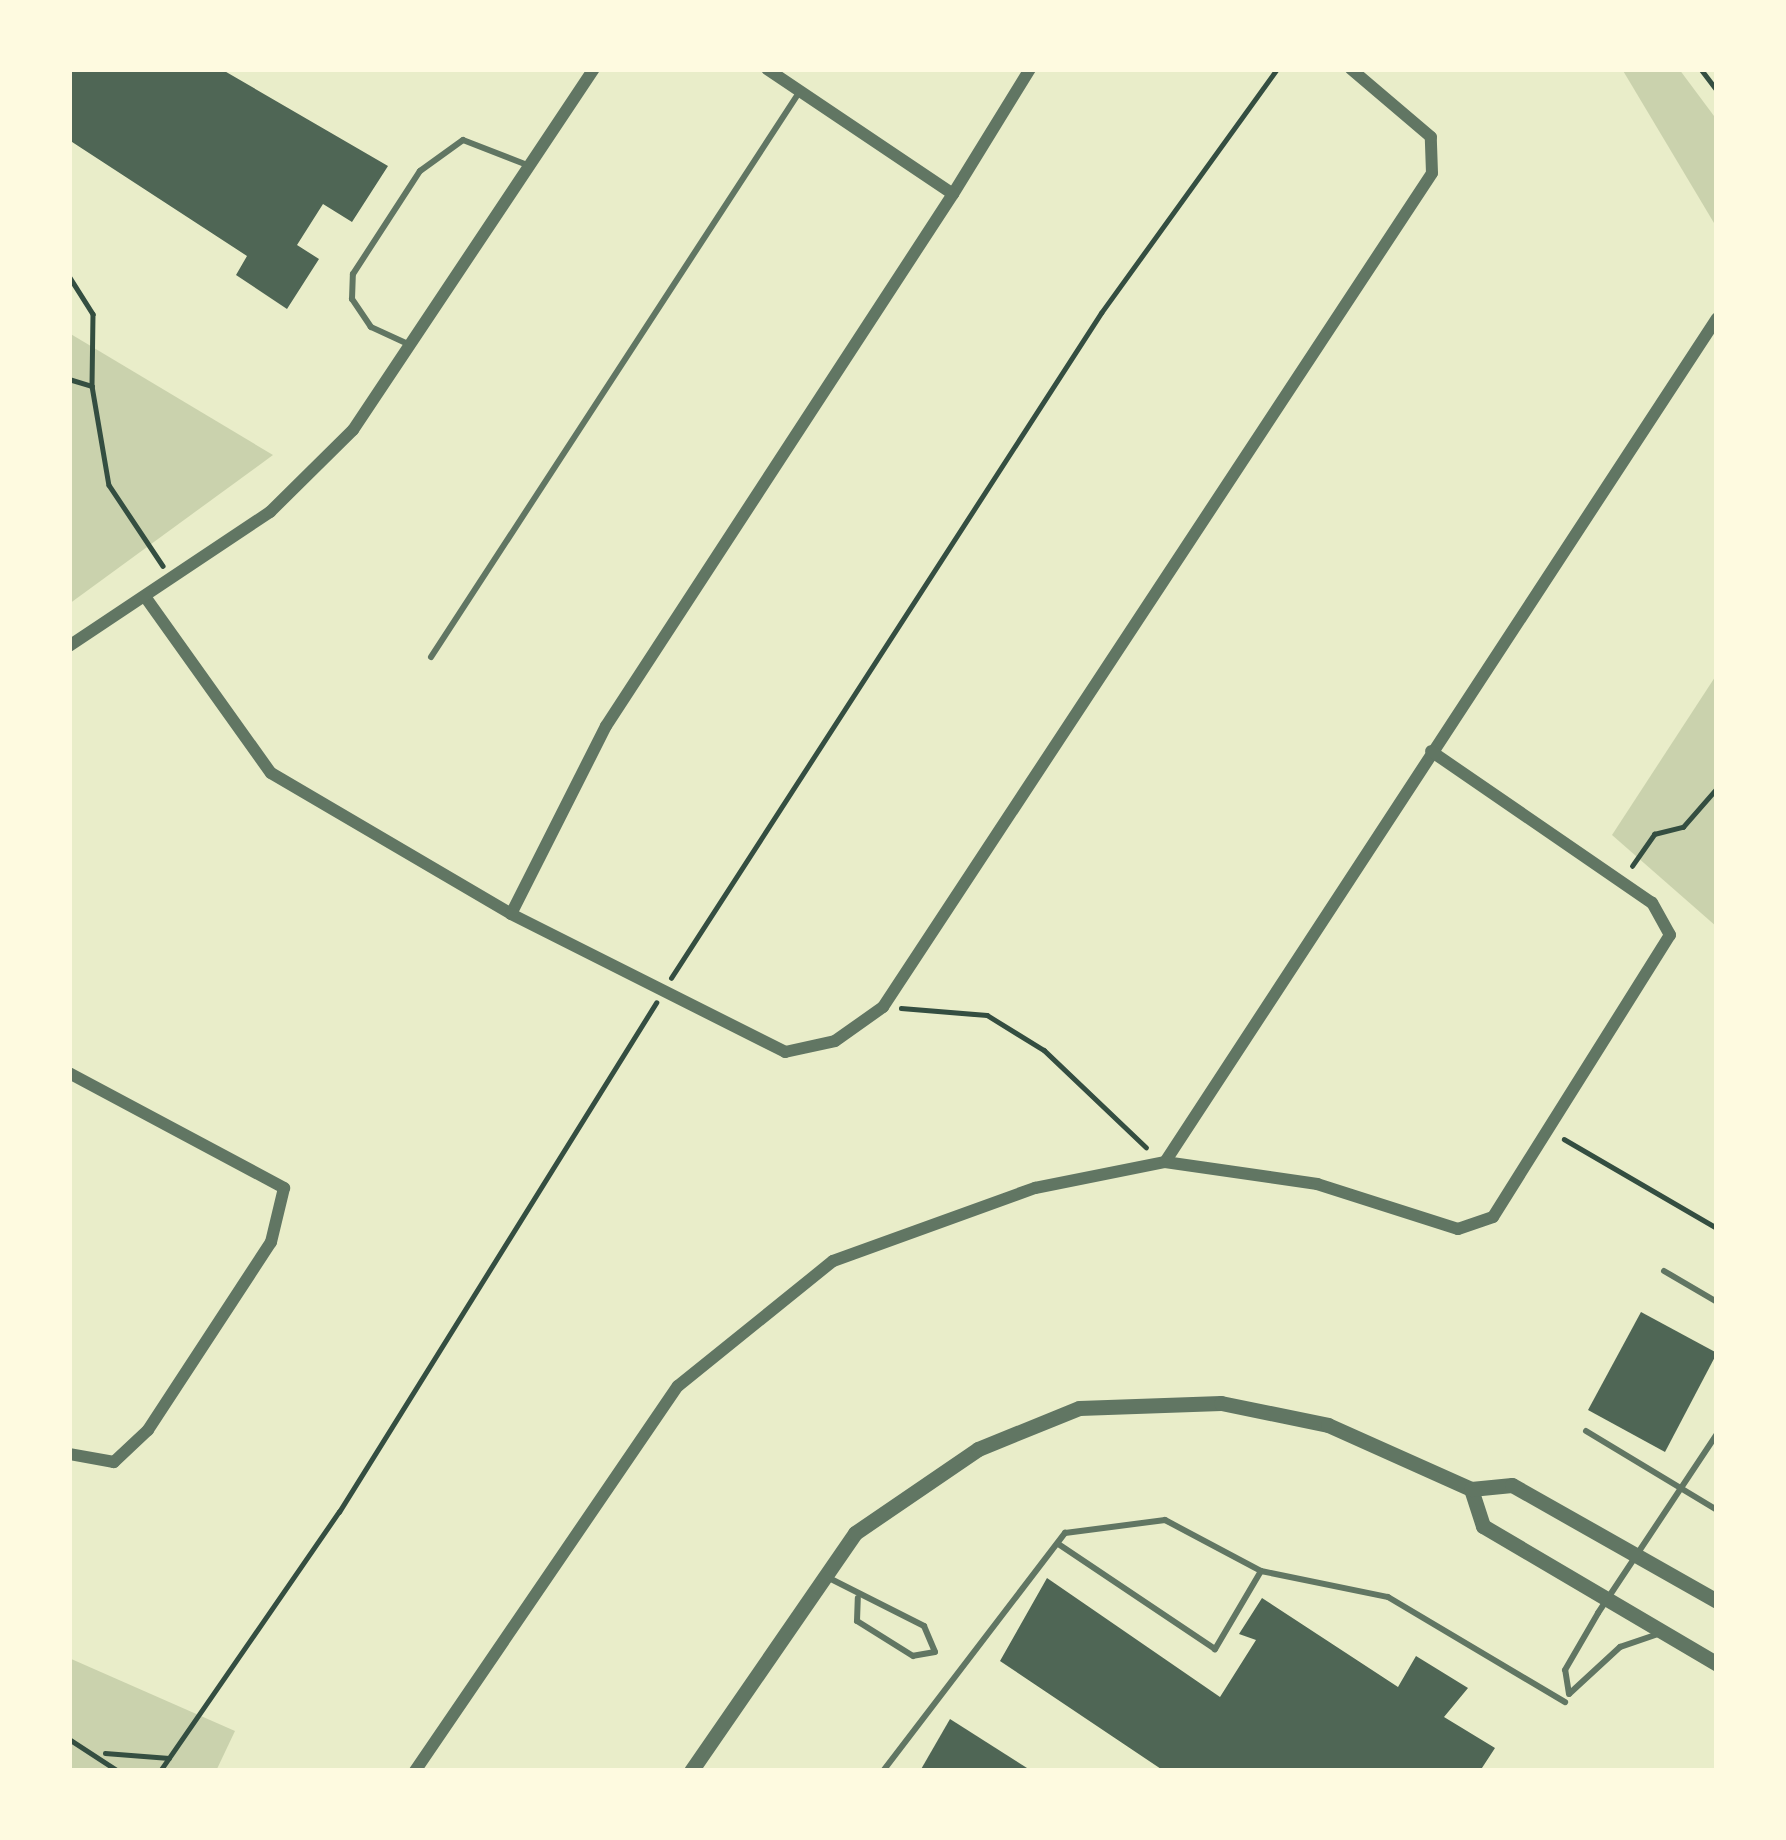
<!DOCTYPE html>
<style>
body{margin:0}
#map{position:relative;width:1786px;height:1840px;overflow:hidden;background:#e9edc9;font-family:"Golos Text",sans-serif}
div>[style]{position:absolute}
.green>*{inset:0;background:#cad2ad}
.building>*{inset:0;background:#4f6655}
.path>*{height:4.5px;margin:-2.25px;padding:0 2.25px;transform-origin:2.25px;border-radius:2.25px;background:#344e41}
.service>*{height:6px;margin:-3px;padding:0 3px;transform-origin:3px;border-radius:3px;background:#617663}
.minor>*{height:12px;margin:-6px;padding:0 6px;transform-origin:6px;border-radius:6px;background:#617663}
.tertiary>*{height:15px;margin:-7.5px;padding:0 7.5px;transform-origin:7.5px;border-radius:7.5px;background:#617663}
span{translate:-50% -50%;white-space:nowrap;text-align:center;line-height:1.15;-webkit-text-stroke:12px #fefae0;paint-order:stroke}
.frame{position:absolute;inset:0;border:72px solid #fefae0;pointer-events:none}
</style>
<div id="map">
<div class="green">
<div style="clip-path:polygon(1622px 69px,1679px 69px,1717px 120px,1717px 228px)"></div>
<div style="clip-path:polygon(69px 333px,273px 455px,69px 604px)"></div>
<div style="clip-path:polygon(1717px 674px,1717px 927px,1612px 835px)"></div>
<div style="clip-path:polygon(69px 1658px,235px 1731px,216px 1771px,69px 1771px)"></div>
</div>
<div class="building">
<div style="clip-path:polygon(69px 69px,221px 69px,388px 166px,352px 222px,323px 204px,297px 245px,319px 259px,287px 309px,236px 275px,247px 256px,69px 140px)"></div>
<div style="clip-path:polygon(1641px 1312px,1717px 1353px,1665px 1452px,1588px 1410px)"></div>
<div style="clip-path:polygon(1047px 1578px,1220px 1697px,1256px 1640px,1239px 1634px,1262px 1598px,1398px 1687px,1416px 1656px,1468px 1688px,1444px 1717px,1495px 1748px,1480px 1771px,1164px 1771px,1000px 1661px)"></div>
<div style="clip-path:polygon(950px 1719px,1027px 1768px,1025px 1771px,920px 1771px)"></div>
</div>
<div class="path">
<div style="left:1701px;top:69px;width:26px;rotate:53deg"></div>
<div style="left:69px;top:276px;width:45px;rotate:57.7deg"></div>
<div style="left:93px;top:314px;width:72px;rotate:90.8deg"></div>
<div style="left:69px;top:379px;width:24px;rotate:17deg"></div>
<div style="left:92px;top:386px;width:100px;rotate:80.3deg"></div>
<div style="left:109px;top:485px;width:97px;rotate:56.3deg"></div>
<div style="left:1632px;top:866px;width:39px;rotate:-55deg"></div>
<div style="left:1654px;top:834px;width:30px;rotate:-14deg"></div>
<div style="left:1683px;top:827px;width:52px;rotate:-48.9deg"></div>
<div style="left:671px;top:978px;width:792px;rotate:-57.11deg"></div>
<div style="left:1101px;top:313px;width:301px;rotate:-54.2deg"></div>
<div style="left:901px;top:1008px;width:86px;rotate:4.7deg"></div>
<div style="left:987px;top:1015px;width:67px;rotate:31.6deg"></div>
<div style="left:1044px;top:1050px;width:141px;rotate:43.6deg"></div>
<div style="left:1564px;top:1139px;width:177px;rotate:30.2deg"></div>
<div style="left:69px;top:1739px;width:59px;rotate:33.1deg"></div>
<div style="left:105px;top:1753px;width:64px;rotate:4.5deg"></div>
<div style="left:160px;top:1771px;width:315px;rotate:-55.4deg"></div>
<div style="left:339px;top:1512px;width:600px;rotate:-58.09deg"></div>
</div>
<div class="service">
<div style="left:408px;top:344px;width:41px;rotate:-155.3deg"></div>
<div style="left:371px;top:327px;width:34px;rotate:-124deg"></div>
<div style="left:352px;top:299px;width:25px;rotate:-88deg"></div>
<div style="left:353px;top:274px;width:123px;rotate:-57deg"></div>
<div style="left:420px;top:171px;width:53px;rotate:-35.8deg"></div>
<div style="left:463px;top:140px;width:69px;rotate:21.3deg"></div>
<div style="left:431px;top:657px;width:672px;rotate:-56.9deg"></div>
<div style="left:1664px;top:1271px;width:61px;rotate:30.3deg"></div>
<div style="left:1586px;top:1431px;width:153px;rotate:31.1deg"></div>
<div style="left:1261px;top:1571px;width:130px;rotate:11.6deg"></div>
<div style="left:1388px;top:1597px;width:206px;rotate:30.7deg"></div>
<div style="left:825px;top:1576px;width:111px;rotate:26.8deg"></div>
<div style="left:924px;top:1626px;width:28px;rotate:67deg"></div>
<div style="left:935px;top:1652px;width:22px;rotate:170deg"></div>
<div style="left:913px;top:1656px;width:66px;rotate:-148deg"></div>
<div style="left:857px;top:1621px;width:23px;rotate:-88deg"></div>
<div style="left:1661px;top:1633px;width:43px;rotate:161.1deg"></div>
<div style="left:1620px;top:1647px;width:69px;rotate:137.3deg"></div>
<div style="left:1569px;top:1694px;width:24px;rotate:-99deg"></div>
<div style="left:1565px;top:1670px;width:66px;rotate:-59.9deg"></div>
<div style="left:1598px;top:1613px;width:215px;rotate:-56.4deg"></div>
<div style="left:883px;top:1771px;width:300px;rotate:-52.6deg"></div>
<div style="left:1065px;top:1533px;width:101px;rotate:-7.4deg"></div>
<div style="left:1165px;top:1520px;width:109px;rotate:28deg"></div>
<div style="left:1261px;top:1571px;width:91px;rotate:120.5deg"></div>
<div style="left:1215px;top:1649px;width:189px;rotate:-146.2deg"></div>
</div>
<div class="minor">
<div style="left:953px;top:194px;width:147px;rotate:-58.4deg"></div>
<div style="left:146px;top:598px;width:215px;rotate:54.5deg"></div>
<div style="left:271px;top:773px;width:278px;rotate:30.4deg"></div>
<div style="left:511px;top:914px;width:211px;rotate:-63.2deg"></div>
<div style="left:606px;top:726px;width:635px;rotate:-56.89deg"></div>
<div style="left:953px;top:194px;width:224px;rotate:-146.1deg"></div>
<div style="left:69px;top:646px;width:242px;rotate:-33.7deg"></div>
<div style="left:270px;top:512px;width:117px;rotate:-44.7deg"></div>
<div style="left:353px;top:430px;width:434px;rotate:-56.3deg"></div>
<div style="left:511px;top:914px;width:307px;rotate:26.7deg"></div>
<div style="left:785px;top:1052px;width:51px;rotate:-12.4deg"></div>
<div style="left:835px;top:1041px;width:59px;rotate:-35.3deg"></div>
<div style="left:883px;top:1007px;width:998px;rotate:-56.64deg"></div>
<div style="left:1432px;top:173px;width:36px;rotate:-92deg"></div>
<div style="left:1431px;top:137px;width:105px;rotate:-139.6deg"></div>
<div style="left:69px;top:1073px;width:244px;rotate:28.1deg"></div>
<div style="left:284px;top:1188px;width:56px;rotate:103.5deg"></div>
<div style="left:271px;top:1242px;width:225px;rotate:123.2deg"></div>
<div style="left:148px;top:1430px;width:47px;rotate:136.7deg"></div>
<div style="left:114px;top:1462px;width:46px;rotate:-169.9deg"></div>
<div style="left:1165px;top:1162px;width:1008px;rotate:-56.81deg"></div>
<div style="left:415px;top:1771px;width:466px;rotate:-55.7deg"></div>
<div style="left:678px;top:1386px;width:199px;rotate:-38.9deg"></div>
<div style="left:833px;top:1261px;width:215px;rotate:-19.9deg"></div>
<div style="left:1035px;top:1188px;width:133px;rotate:-11.3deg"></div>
<div style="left:1165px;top:1162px;width:154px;rotate:8.2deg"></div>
<div style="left:1317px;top:1184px;width:148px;rotate:17.7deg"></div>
<div style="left:1458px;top:1229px;width:37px;rotate:-19deg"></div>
<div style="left:1493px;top:1217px;width:333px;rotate:-57.9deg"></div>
<div style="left:1670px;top:935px;width:37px;rotate:-119deg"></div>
<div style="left:1652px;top:903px;width:268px;rotate:-145.5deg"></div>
</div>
<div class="tertiary">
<div style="left:1471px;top:1489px;width:39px;rotate:72deg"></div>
<div style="left:1483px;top:1526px;width:272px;rotate:30.5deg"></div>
<div style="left:691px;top:1771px;width:289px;rotate:-55.4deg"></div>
<div style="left:855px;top:1533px;width:149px;rotate:-34.3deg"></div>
<div style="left:978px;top:1449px;width:109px;rotate:-22.1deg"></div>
<div style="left:1079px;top:1408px;width:142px;rotate:-2deg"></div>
<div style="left:1221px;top:1403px;width:109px;rotate:11.6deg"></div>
<div style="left:1328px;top:1425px;width:157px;rotate:24.1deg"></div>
<div style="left:1471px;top:1489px;width:41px;rotate:-5.6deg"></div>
<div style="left:1512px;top:1485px;width:236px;rotate:29.5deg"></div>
</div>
<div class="frame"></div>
</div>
